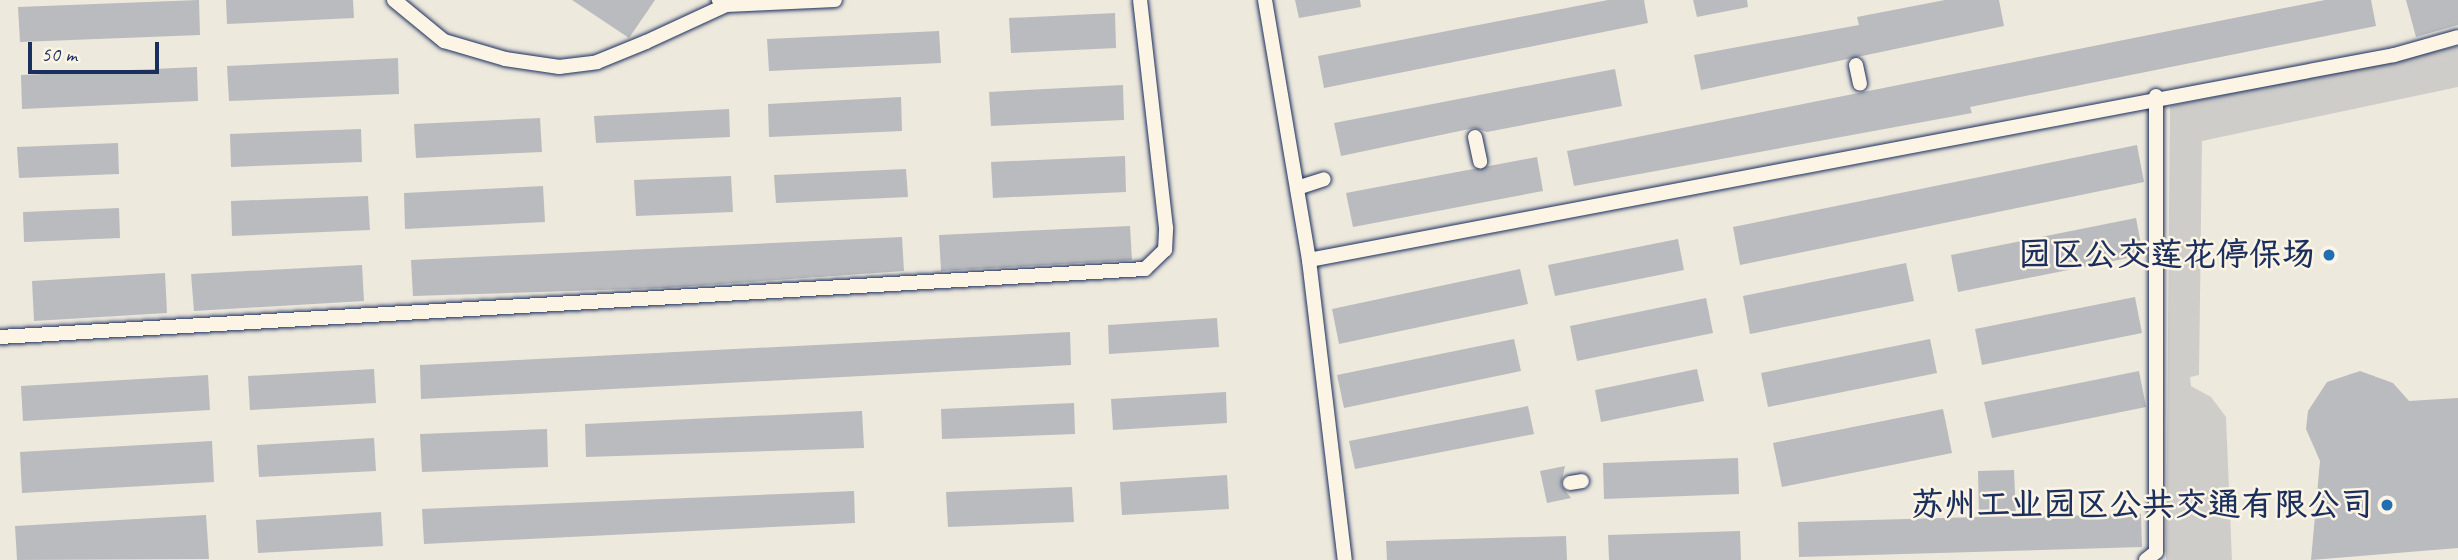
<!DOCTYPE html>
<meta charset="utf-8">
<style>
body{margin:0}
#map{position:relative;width:2458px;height:560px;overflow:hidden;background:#eee9dd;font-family:Caveat,"LXGW WenKai TC",sans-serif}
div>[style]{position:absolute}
.green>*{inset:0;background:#cfcdca}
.building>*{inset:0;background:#babbbe}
.roads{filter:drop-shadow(0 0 2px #1b2f5e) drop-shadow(0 0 2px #1b2f5e)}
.street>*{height:14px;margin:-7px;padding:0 7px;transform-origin:7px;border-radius:7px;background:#fcf5e5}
.dots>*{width:19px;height:19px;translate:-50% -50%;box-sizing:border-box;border:4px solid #fcf5e5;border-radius:50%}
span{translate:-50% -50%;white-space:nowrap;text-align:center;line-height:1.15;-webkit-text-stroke:5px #fcf5e5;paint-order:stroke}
.poi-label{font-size:33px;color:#1b2f5e;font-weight:700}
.right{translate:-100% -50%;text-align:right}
.scale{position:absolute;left:28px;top:42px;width:131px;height:32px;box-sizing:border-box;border:4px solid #1b2f5e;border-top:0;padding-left:9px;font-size:21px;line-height:24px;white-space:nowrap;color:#1b2f5e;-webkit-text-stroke:5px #fcf5e5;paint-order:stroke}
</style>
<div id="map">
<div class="green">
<div style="clip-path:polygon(2458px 46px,2458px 87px,2202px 141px,2199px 375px,2190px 377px,2191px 386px,2211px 397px,2226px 417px,2232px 560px,2166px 560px,2170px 106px)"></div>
</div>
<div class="building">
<div style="clip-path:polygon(199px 0,200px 35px,20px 42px,18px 7px)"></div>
<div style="clip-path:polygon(226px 0,353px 0,354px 18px,227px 24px)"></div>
<div style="clip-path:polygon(572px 0,655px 0,629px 38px)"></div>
<div style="clip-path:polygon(1295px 0,1360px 0,1361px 7px,1299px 18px)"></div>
<div style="clip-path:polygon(1608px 0,1644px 0,1648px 23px,1324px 88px,1318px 56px)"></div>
<div style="clip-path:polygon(1693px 0,1747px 0,1748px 7px,1697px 17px)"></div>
<div style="clip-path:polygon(1945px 0,1999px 0,2004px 26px,1701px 90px,1694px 55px,1859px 25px,1857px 17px)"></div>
<div style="clip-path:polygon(2325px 0,2371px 0,2376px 26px,1970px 107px,1972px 113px,1574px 186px,1567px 151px)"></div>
<div style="clip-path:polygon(2406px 0,2458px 0,2458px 25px,2416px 37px)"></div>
<div style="clip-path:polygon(1115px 13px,1116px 48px,1011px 53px,1009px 18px)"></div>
<div style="clip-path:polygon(939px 31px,941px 63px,769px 71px,767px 39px)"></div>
<div style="clip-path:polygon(398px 58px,399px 94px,229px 101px,227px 66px)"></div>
<div style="clip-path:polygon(197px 67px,198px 101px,22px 109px,21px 75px)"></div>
<div style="clip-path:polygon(1615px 69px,1622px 106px,1487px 132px,1474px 128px,1341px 156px,1334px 123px)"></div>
<div style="clip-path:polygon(1123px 85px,1124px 120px,991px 126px,989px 92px)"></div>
<div style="clip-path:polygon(901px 97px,902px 131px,769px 137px,768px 104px)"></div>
<div style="clip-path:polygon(729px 109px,730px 137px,596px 143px,594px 116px)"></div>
<div style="clip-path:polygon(540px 118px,542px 152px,416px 158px,414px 124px)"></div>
<div style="clip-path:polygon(361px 129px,362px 162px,231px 167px,230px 134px)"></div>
<div style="clip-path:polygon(118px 143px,119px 174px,19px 178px,17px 147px)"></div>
<div style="clip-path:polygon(2137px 145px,2144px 182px,1740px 265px,1733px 227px)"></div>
<div style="clip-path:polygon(1125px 156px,1126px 192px,993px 198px,991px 162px)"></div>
<div style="clip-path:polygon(1537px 157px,1543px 191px,1353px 227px,1346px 193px)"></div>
<div style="clip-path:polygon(906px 169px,908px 197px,776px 203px,774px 175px)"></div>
<div style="clip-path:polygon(731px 176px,733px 212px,636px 216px,634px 180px)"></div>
<div style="clip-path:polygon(543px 186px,545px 222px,405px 229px,404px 193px)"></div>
<div style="clip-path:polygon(368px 196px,370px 230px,232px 236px,231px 201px)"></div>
<div style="clip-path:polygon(119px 208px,120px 238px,24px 242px,23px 212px)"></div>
<div style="clip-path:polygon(2136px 218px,2143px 255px,1958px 292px,1951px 255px)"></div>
<div style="clip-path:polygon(1130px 226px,1132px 260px,941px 271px,939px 235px)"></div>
<div style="clip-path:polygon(902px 237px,904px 271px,663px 288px,413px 296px,411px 260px)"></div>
<div style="clip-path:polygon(1678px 239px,1684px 270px,1555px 296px,1548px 265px)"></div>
<div style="clip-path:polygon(1906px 263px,1914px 301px,1750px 334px,1743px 296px)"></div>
<div style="clip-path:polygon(362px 265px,364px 301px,194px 311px,191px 274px)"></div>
<div style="clip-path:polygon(1520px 269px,1528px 304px,1339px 344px,1332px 309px)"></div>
<div style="clip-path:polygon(165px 273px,167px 313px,34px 321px,32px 281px)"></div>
<div style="clip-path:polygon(2135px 297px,2142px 333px,1982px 365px,1975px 329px)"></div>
<div style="clip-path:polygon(1706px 298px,1713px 333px,1577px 361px,1570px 326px)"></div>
<div style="clip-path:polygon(1217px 318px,1219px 347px,1109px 354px,1108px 325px)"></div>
<div style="clip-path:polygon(1070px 332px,1071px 365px,421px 399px,420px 365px)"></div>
<div style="clip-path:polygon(1514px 339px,1521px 371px,1344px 408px,1337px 375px)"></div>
<div style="clip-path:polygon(1930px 339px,1937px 373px,1768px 407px,1761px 373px)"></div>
<div style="clip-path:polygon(374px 369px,376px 403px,250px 410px,248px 376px)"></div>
<div style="clip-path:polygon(1697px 369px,1704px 401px,1601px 422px,1595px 390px)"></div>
<div style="clip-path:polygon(2139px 371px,2146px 407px,1992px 438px,1984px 402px)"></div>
<div style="clip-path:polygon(2360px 371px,2393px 383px,2409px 401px,2458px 398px,2458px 548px,2311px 560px,2320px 461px,2306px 429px,2308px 411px,2327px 382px)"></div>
<div style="clip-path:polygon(208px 375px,210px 410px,23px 421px,21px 386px)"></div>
<div style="clip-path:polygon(1226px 392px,1227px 423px,1113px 430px,1111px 399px)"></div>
<div style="clip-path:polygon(1074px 403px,1075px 434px,942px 439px,941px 409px)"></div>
<div style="clip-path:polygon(1528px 406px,1534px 434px,1355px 469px,1349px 441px)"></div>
<div style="clip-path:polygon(1943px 409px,1952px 453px,1782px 487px,1773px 443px)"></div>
<div style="clip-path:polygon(862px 411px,864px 448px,586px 457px,585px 424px)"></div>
<div style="clip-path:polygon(547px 429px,548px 467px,422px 472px,420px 434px)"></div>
<div style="clip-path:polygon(374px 438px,376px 471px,259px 477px,257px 445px)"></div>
<div style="clip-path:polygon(212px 441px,214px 482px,22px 493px,20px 452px)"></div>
<div style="clip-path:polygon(1738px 458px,1739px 494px,1604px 499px,1603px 463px)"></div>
<div style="clip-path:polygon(1565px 466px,1561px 485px,1571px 498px,1547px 503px,1540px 471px)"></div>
<div style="clip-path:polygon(2014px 470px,2016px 517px,2141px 514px,2142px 547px,1799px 557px,1798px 522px,1979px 517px,1978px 471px)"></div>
<div style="clip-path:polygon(1227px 475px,1229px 509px,1122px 515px,1120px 482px)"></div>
<div style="clip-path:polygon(1072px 487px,1074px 522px,948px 527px,946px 492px)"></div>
<div style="clip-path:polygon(854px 491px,855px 523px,424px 544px,422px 509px)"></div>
<div style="clip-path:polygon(381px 512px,383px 546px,258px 553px,256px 520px)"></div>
<div style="clip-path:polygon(206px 515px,209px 559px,17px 560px,15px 526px)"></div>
<div style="clip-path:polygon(1740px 531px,1741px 560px,1609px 560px,1608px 535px)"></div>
<div style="clip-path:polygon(1566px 536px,1567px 560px,1387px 560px,1386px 541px)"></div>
</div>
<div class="roads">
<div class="street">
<div style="left:394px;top:0;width:65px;rotate:39.4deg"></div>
<div style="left:444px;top:41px;width:64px;rotate:16.4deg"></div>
<div style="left:505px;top:59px;width:55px;rotate:8.4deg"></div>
<div style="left:559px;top:67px;width:38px;rotate:-7deg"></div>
<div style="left:597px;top:62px;width:53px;rotate:-22.2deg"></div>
<div style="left:646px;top:42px;width:88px;rotate:-24.8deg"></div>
<div style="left:726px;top:5px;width:9px;rotate:-144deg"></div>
<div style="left:1265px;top:0;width:264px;rotate:80.4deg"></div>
<div style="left:1309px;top:260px;width:1104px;rotate:-10.7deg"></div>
<div style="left:2394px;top:55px;width:66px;rotate:-15.7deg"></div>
<div style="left:726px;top:5px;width:109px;rotate:-2.6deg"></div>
<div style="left:1856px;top:65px;width:19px;rotate:78deg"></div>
<div style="left:1475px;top:137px;width:25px;rotate:78deg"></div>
<div style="left:1297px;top:188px;width:28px;rotate:-18deg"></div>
<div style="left:1309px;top:260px;width:302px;rotate:83.2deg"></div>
<div style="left:0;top:337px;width:1147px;rotate:-3.4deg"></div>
<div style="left:1145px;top:269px;width:28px;rotate:-44deg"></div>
<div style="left:1165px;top:250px;width:22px;rotate:-87deg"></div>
<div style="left:1166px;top:228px;width:229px;rotate:-96.5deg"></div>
<div style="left:1570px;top:483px;width:12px;rotate:-9deg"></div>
<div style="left:2146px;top:560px;width:13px;rotate:-39deg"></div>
<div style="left:2156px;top:552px;width:456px;rotate:-90deg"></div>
</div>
</div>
<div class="dots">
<div style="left:2329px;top:255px;background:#1f6fb2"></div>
<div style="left:2387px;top:505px;background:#1f6fb2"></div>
</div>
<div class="poi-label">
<span class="right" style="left:2315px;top:255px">园区公交莲花停保场</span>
<span class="right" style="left:2373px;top:505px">苏州工业园区公共交通有限公司</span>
</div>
<div class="scale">50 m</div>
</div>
